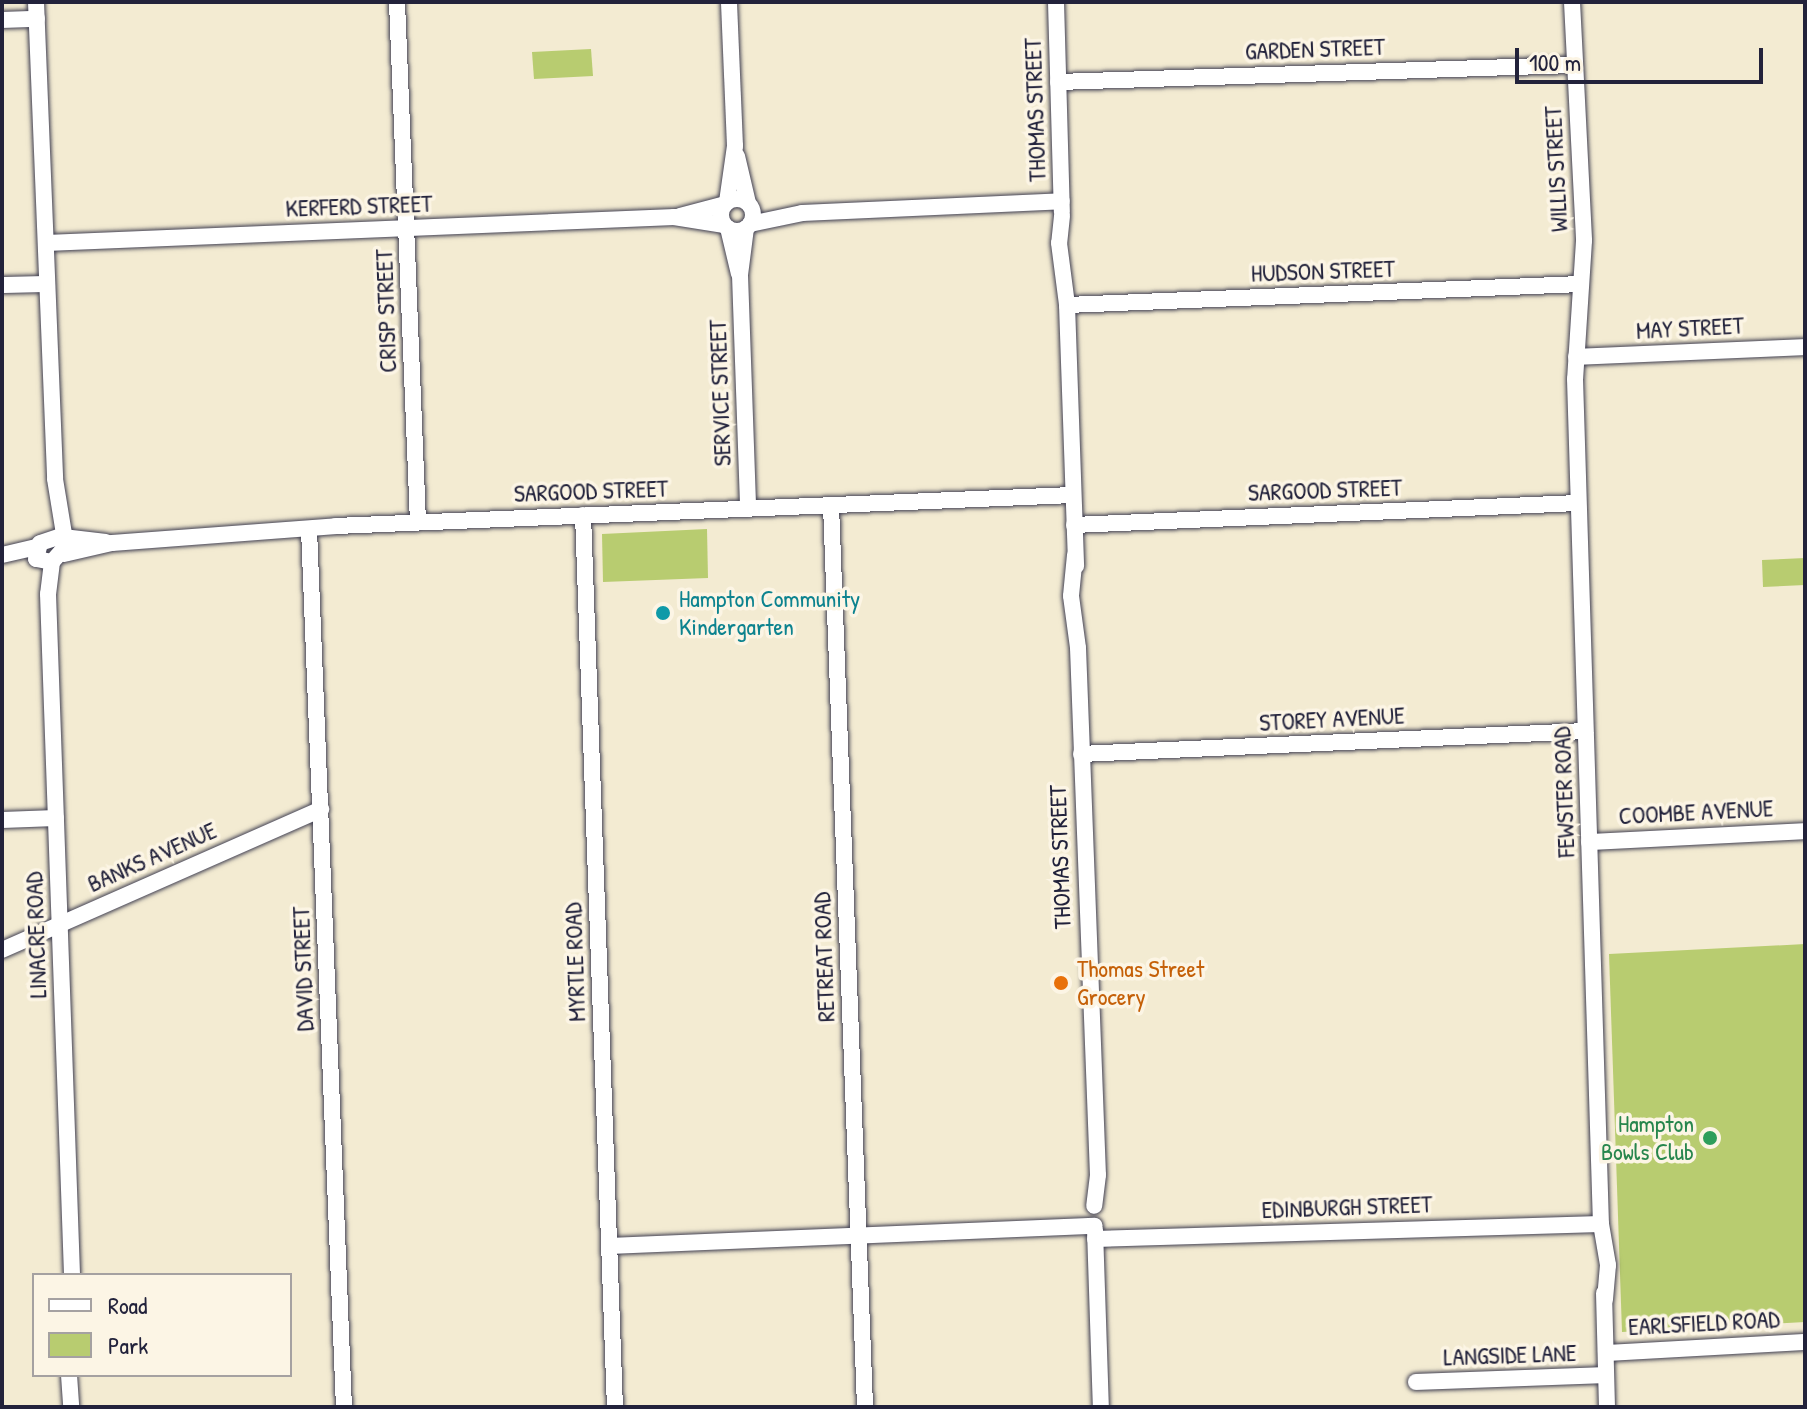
<!DOCTYPE html>
<style>
body{margin:0}
#map{position:relative;width:1807px;height:1409px;overflow:hidden;background:#f3ebd2;font-family:"Patrick Hand",sans-serif}
div>[style]{position:absolute}
.green>*{inset:0;background:#b8cc70}
.roads{filter:drop-shadow(0 0 2px #414052) drop-shadow(0 0 2px #414052)}
.minor>*{height:16px;margin:-8px;padding:0 8px;transform-origin:8px;border-radius:8px;background:#fff}
.minor>.ring{margin:-8px;padding:0;box-sizing:content-box;background:none;border:16px solid #fff;border-radius:50%}
.dots>*{width:22px;height:22px;translate:-50% -50%;box-sizing:border-box;border:4px solid #fcf5e5;border-radius:50%}
span{translate:-50% -50%;white-space:nowrap;text-align:center;line-height:1.15;-webkit-text-stroke:7px #fcf5e5;paint-order:stroke}
.street-label{font-size:24px;color:#22223b}
.culture-label{font-size:24px;color:#0d838f}
.left{translate:0 -50%;text-align:left}
.food-label{font-size:24px;color:#c56008}
.leisure-label{font-size:24px;color:#27864d}
.right{translate:-100% -50%;text-align:right}
.frame{position:absolute;inset:0;border:4px solid #22223b;pointer-events:none}
.legend{position:absolute;left:32px;top:1273px;width:260px;height:104px;box-sizing:border-box;background:#fcf5e5;border:2px solid #a5a1a1;margin:0;padding:10px 14px;list-style:none;font-size:24px;color:#22223b}
.legend li{display:flex;align-items:center;gap:16px;height:40px}
.legend b{width:40px;border:2px solid #a5a1a1}
.scale{position:absolute;left:1515px;top:48px;width:248px;height:36px;box-sizing:border-box;border:4px solid #22223b;border-top:0;padding-left:10px;font-size:24px;line-height:28px;white-space:nowrap;color:#22223b;-webkit-text-stroke:6px #fcf5e5;paint-order:stroke}
</style>
<div id="map">
<div class="green">
<div style="clip-path:polygon(591px 49px,593px 76px,534px 79px,532px 52px)"></div>
<div style="clip-path:polygon(707px 529px,708px 578px,603px 582px,602px 534px)"></div>
<div style="clip-path:polygon(1805px 558px,1805px 585px,1763px 587px,1762px 560px)"></div>
<div style="clip-path:polygon(1805px 944px,1805px 1322px,1622px 1332px,1609px 954px)"></div>
</div>
<div class="roads">
<div class="minor">
<div style="left:36px;top:2px;width:477px;rotate:87.7deg"></div>
<div style="left:55px;top:479px;width:68px;rotate:80.7deg"></div>
<div style="left:66px;top:546px;width:21px;rotate:131deg"></div>
<div style="left:52px;top:562px;width:16px;rotate:-169deg"></div>
<div style="left:36px;top:559px;width:16px;rotate:-76deg"></div>
<div style="left:40px;top:543px;width:22px;rotate:-18deg"></div>
<div style="left:397px;top:2px;width:520px;rotate:87.69deg"></div>
<div style="left:1056px;top:2px;width:210px;rotate:88.4deg"></div>
<div style="left:1572px;top:2px;width:239px;rotate:87.1deg"></div>
<div style="left:1584px;top:241px;width:138px;rotate:93.7deg"></div>
<div style="left:1575px;top:379px;width:845px;rotate:88.24deg"></div>
<div style="left:1601px;top:1224px;width:42px;rotate:80.3deg"></div>
<div style="left:1608px;top:1265px;width:35px;rotate:95deg"></div>
<div style="left:2px;top:20px;width:35px;rotate:-2deg"></div>
<div style="left:1058px;top:82px;width:516px;rotate:-1.89deg"></div>
<div style="left:737px;top:156px;width:48px;rotate:76.8deg"></div>
<div class="ring" style="left:721px;top:199px;width:16px;height:16px"></div>
<div style="left:727px;top:202px;width:57px;rotate:-81.9deg"></div>
<div style="left:735px;top:146px;width:144px;rotate:-92.4deg"></div>
<div style="left:680px;top:216px;width:47px;rotate:-14.9deg"></div>
<div style="left:1062px;top:216px;width:27px;rotate:96deg"></div>
<div style="left:1059px;top:243px;width:63px;rotate:82.6deg"></div>
<div style="left:1067px;top:305px;width:261px;rotate:88deg"></div>
<div style="left:750px;top:224px;width:53px;rotate:-11.9deg"></div>
<div style="left:802px;top:213px;width:260px;rotate:-2.6deg"></div>
<div style="left:728px;top:228px;width:47px;rotate:76.6deg"></div>
<div style="left:746px;top:228px;width:47px;rotate:97.3deg"></div>
<div style="left:740px;top:275px;width:233px;rotate:88deg"></div>
<div style="left:46px;top:243px;width:629px;rotate:-2.37deg"></div>
<div style="left:674px;top:217px;width:51px;rotate:9.1deg"></div>
<div style="left:2px;top:285px;width:45px;rotate:-1.3deg"></div>
<div style="left:1067px;top:305px;width:514px;rotate:-2.34deg"></div>
<div style="left:1576px;top:357px;width:229px;rotate:-2.5deg"></div>
<div style="left:831px;top:505px;width:903px;rotate:87.84deg"></div>
<div style="left:583px;top:515px;width:893px;rotate:87.95deg"></div>
<div style="left:1074px;top:525px;width:504px;rotate:-2.5deg"></div>
<div style="left:309px;top:529px;width:879px;rotate:87.72deg"></div>
<div style="left:63px;top:537px;width:43px;rotate:6.6deg"></div>
<div style="left:64px;top:554px;width:49px;rotate:-12.9deg"></div>
<div style="left:112px;top:543px;width:225px;rotate:-4.3deg"></div>
<div style="left:336px;top:526px;width:738px;rotate:-2.41deg"></div>
<div style="left:2px;top:555px;width:36px;rotate:-13deg"></div>
<div style="left:1075px;top:555px;width:41px;rotate:95.6deg"></div>
<div style="left:1071px;top:596px;width:52px;rotate:82.3deg"></div>
<div style="left:1078px;top:648px;width:527px;rotate:87.83deg"></div>
<div style="left:1098px;top:1175px;width:31px;rotate:97deg"></div>
<div style="left:52px;top:562px;width:32px;rotate:97deg"></div>
<div style="left:48px;top:594px;width:681px;rotate:87.98deg"></div>
<div style="left:1081px;top:754px;width:505px;rotate:-2.61deg"></div>
<div style="left:2px;top:820px;width:54px;rotate:-2.1deg"></div>
<div style="left:1589px;top:842px;width:216px;rotate:-2.9deg"></div>
<div style="left:2px;top:950px;width:349px;rotate:-23.8deg"></div>
<div style="left:1095px;top:1230px;width:177px;rotate:88.1deg"></div>
<div style="left:1095px;top:1239px;width:506px;rotate:-1.7deg"></div>
<div style="left:609px;top:1246px;width:486px;rotate:-2.4deg"></div>
<div style="left:1604px;top:1293px;width:114px;rotate:88.5deg"></div>
<div style="left:1606px;top:1353px;width:199px;rotate:-3.2deg"></div>
<div style="left:69px;top:1375px;width:32px;rotate:86deg"></div>
<div style="left:1416px;top:1382px;width:190px;rotate:-2.1deg"></div>
</div>
</div>
<div class="dots">
<div style="left:663px;top:613px;background:#0f9aa8"></div>
<div style="left:1061px;top:983px;background:#e8710a"></div>
<div style="left:1710px;top:1138px;background:#2e9e5b"></div>
</div>
<div class="street-label">
<span style="left:1315px;top:49px;rotate:-2deg">GARDEN STREET</span>
<span style="left:1035px;top:110px;rotate:-92deg">THOMAS STREET</span>
<span style="left:1556px;top:169px;rotate:-93deg">WILLIS STREET</span>
<span style="left:359px;top:206px;rotate:-2deg">KERFERD STREET</span>
<span style="left:1323px;top:271px;rotate:-2deg">HUDSON STREET</span>
<span style="left:386px;top:311px;rotate:-92deg">CRISP STREET</span>
<span style="left:1690px;top:328px;rotate:-3deg">MAY STREET</span>
<span style="left:720px;top:393px;rotate:-92deg">SERVICE STREET</span>
<span style="left:1325px;top:490px;rotate:-2deg">SARGOOD STREET</span>
<span style="left:591px;top:491px;rotate:-2deg">SARGOOD STREET</span>
<span style="left:1332px;top:719px;rotate:-3deg">STOREY AVENUE</span>
<span style="left:1564px;top:792px;rotate:-92deg">FEWSTER ROAD</span>
<span style="left:1696px;top:812px;rotate:-3deg">COOMBE AVENUE</span>
<span style="left:152px;top:857px;rotate:-24deg">BANKS AVENUE</span>
<span style="left:1060px;top:857px;rotate:-92deg">THOMAS STREET</span>
<span style="left:36px;top:935px;rotate:-92deg">LINACRE ROAD</span>
<span style="left:824px;top:957px;rotate:-92deg">RETREAT ROAD</span>
<span style="left:575px;top:962px;rotate:-92deg">MYRTLE ROAD</span>
<span style="left:303px;top:969px;rotate:-92deg">DAVID STREET</span>
<span style="left:1347px;top:1207px;rotate:-2deg">EDINBURGH STREET</span>
<span style="left:1704px;top:1323px;rotate:-3deg">EARLSFIELD ROAD</span>
<span style="left:1510px;top:1355px;rotate:-2deg">LANGSIDE LANE</span>
</div>
<div class="culture-label">
<span class="left" style="left:679px;top:613px">Hampton Community<br>Kindergarten</span>
</div>
<div class="food-label">
<span class="left" style="left:1077px;top:983px">Thomas Street<br>Grocery</span>
</div>
<div class="leisure-label">
<span class="right" style="left:1694px;top:1138px">Hampton<br>Bowls Club</span>
</div>
<div class="frame"></div>
<ul class="legend">
<li><b style="height:10px;background:#fff"></b>Road</li>
<li><b style="height:22px;background:#b8cc70"></b>Park</li>
</ul>
<div class="scale">100 m</div>
</div>
